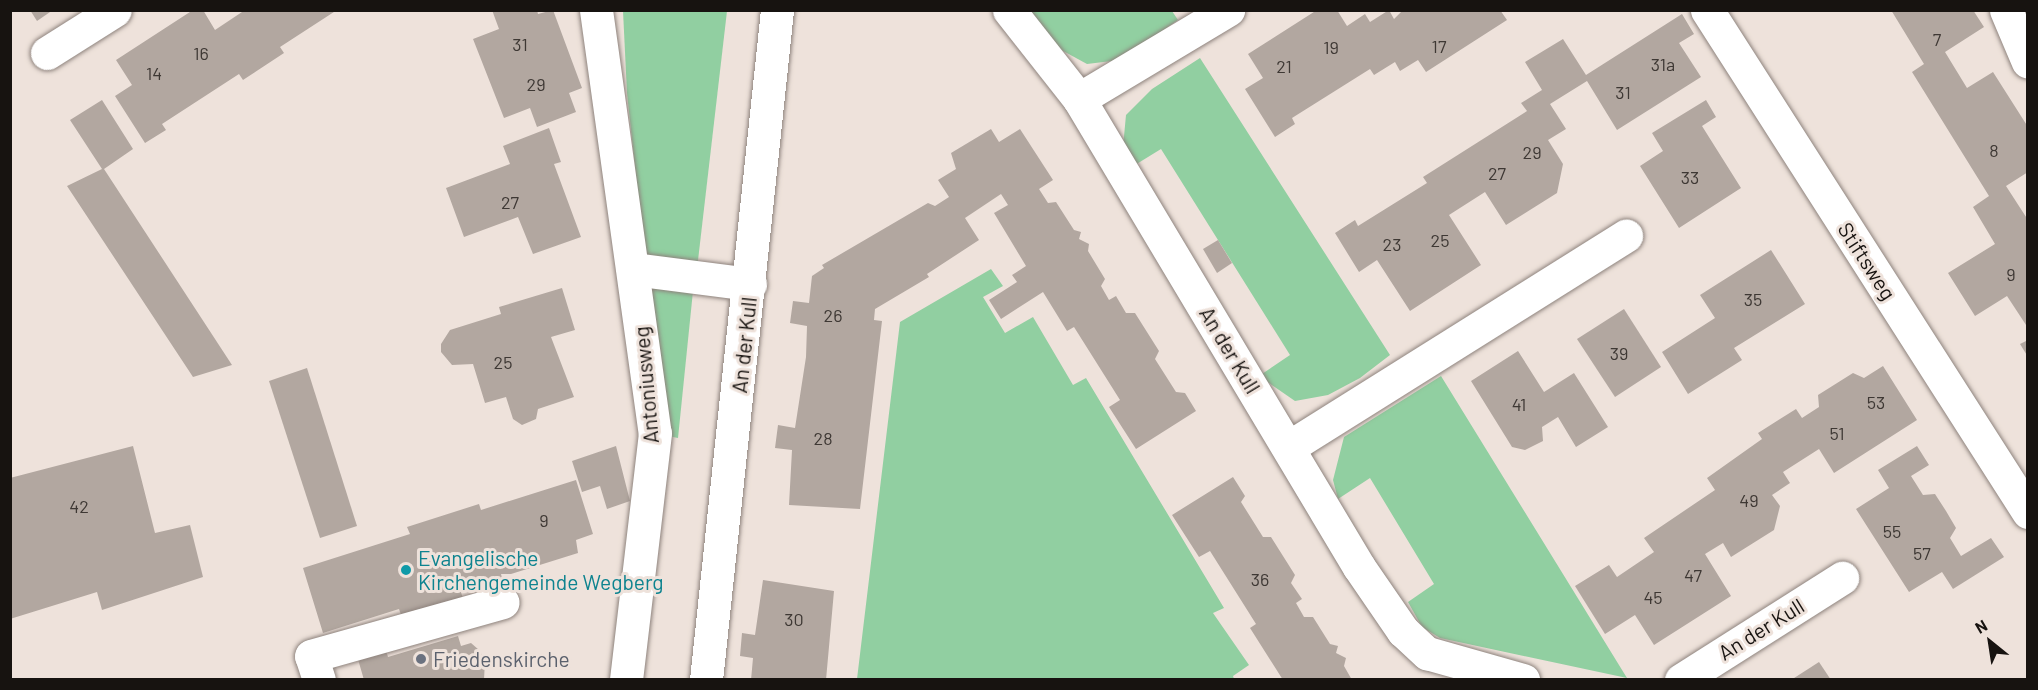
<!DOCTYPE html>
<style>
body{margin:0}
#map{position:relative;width:2038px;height:690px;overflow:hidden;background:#eee2db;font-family:Barlow,sans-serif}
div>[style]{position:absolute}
.green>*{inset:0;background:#91cfa1}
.building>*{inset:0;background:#b2a7a0}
.roads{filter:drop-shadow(0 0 2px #8e837d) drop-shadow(0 0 2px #8e837d)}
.minor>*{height:33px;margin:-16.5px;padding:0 16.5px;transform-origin:16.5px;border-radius:16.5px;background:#fff}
.dots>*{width:16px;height:16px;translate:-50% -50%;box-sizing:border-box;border:3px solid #eee2db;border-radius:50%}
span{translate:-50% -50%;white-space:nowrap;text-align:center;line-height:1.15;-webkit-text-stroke:6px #eee2db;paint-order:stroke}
.number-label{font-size:18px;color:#3e3834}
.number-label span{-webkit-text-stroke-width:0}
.street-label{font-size:21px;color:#171310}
.culture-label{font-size:21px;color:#0d838f}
.left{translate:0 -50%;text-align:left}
.worship-label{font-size:21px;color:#5b616d}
.frame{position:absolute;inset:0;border:12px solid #171310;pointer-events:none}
.north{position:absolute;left:1960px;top:612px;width:60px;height:60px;-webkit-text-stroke:4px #eee2db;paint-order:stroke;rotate:330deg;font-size:16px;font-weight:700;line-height:24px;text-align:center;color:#171310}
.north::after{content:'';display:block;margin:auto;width:21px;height:27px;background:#171310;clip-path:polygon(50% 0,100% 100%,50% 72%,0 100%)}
</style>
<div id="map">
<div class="green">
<div style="clip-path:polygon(623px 11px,727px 11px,697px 269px,645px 260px,627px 93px)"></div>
<div style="clip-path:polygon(1031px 11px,1172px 11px,1178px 20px,1120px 60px,1087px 64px,1054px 46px)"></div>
<div style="clip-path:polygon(1200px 58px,1390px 355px,1360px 378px,1328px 395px,1295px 401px,1259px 376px,1290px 355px,1161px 149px,1135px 165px,1123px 147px,1126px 115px,1152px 89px)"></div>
<div style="clip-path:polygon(991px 269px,1003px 286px,983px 297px,1005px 333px,1033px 317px,1073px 385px,1086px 378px,1224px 608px,1213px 613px,1249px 665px,1233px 676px,1234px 679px,857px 679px,900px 322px)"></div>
<div style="clip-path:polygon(645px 287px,693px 291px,678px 438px,663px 435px)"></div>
<div style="clip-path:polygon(1441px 376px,1627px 678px,1440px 638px,1422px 627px,1408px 602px,1434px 584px,1370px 478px,1338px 499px,1333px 480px,1344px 437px)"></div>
</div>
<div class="building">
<div style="clip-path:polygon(30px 10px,53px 10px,37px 21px)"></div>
<div style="clip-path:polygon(193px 10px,203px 10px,215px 30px,245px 10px,337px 10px,280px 47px,284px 53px,246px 78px,243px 80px,239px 74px,162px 124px,166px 130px,145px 143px,115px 96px,132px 85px,116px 60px)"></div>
<div style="clip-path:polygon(492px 10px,537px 10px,538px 14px,553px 10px,582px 88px,569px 93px,576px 112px,537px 127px,530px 108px,504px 118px,473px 39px,499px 29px)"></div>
<div style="clip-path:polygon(1317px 10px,1337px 10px,1347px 26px,1365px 14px,1370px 22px,1389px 10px,1394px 19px,1403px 10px,1500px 10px,1507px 20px,1426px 72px,1418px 60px,1400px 71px,1395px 62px,1374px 75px,1370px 69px,1292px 118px,1295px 124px,1275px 137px,1245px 89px,1263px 78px,1248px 54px)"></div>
<div style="clip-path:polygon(1891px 10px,1973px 10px,1984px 27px,1945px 52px,1967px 88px,1993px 72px,2028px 127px,2028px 172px,2006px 186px,2028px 220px,2028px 328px,2007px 296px,1975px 316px,1948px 273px,1995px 244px,1973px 207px,1989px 196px,1912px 72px,1924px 64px)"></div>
<div style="clip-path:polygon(1682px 14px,1694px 34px,1679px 43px,1701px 77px,1617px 130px,1587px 81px,1550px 104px,1566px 129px,1548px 140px,1563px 164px,1557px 193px,1506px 225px,1485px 192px,1449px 215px,1481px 265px,1410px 311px,1377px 260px,1359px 272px,1335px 233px,1355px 220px,1358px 226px,1427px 183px,1423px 177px,1527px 111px,1521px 103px,1542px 90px,1525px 62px,1563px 39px,1586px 75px)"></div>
<div style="clip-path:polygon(102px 100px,133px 149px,104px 169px,232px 365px,193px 377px,67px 186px,102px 169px,70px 120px)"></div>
<div style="clip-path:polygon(1706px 100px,1716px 117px,1702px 126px,1741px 188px,1679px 228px,1640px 166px,1663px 151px,1652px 133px)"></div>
<div style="clip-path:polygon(549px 128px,561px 162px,554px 164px,581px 237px,533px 254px,518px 217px,464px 237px,446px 188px,510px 164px,503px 146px)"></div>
<div style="clip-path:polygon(991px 129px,999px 142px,1020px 129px,1053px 180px,1039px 189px,1048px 203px,1056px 202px,1074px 230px,1081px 232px,1079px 239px,1089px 244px,1088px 251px,1105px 279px,1101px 286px,1109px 300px,1116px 296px,1126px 313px,1135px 313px,1159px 351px,1155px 359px,1176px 392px,1185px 393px,1196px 411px,1136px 449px,1109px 407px,1120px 400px,1074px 327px,1067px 331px,1043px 292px,1001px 319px,989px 300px,1017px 282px,1012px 275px,1026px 266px,994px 213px,1008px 205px,1001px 194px,965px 218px,979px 240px,927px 274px,929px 277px,875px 309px,874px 320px,882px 321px,860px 509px,789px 505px,792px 450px,775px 448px,778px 425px,795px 428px,806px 357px,807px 326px,790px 323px,793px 301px,809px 303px,812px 276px,824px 268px,822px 265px,928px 203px,935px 206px,949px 197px,938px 180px,956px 169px,951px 153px)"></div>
<div style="clip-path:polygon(1218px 240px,1232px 263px,1217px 273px,1203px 249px)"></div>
<div style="clip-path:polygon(1771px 250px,1805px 304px,1734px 348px,1742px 360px,1688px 394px,1662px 352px,1715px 318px,1700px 295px)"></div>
<div style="clip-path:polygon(562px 288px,575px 330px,551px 337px,574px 397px,538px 409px,536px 419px,522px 425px,513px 419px,506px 397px,485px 403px,473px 364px,452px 365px,441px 352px,441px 344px,450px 330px,501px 314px,499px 307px)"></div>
<div style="clip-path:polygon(1624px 309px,1661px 367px,1615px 397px,1577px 339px)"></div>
<div style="clip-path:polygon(2028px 340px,2028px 357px,2020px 344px)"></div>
<div style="clip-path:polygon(1518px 351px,1544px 392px,1574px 373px,1608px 427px,1576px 447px,1558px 417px,1542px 427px,1543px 441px,1525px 450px,1512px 447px,1471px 381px)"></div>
<div style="clip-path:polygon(1883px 366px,1917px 420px,1834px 473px,1819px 449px,1783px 472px,1790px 483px,1772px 495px,1780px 506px,1774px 530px,1731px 557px,1723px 543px,1705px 554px,1731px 596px,1654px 645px,1635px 615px,1605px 634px,1575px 586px,1609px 565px,1617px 577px,1654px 552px,1644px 538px,1715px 490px,1707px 478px,1762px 439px,1758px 433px,1796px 409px,1802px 418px,1819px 407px,1818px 395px,1853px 373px,1864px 378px)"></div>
<div style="clip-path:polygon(307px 368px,357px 526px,320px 538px,269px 381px)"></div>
<div style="clip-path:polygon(133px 446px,155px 533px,190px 525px,203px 577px,102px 610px,97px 592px,10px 619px,10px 478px)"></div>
<div style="clip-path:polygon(616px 446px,630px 501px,607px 509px,600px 486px,582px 492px,572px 461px)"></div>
<div style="clip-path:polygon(1917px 446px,1929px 465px,1911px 476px,1923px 495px,1935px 494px,1946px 511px,1956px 528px,1950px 538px,1961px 556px,1991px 538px,2004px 557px,1953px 589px,1942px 572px,1909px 592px,1856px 509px,1889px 488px,1878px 470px)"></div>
<div style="clip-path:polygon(1233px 477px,1245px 496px,1241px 502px,1263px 537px,1271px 537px,1295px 575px,1291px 583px,1302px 599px,1296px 603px,1304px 617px,1313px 617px,1330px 644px,1338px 646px,1336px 653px,1346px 658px,1344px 666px,1352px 680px,1283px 680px,1250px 628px,1256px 624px,1210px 551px,1199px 557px,1172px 515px)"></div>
<div style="clip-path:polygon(576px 480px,593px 534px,576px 540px,578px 553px,511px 574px,501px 574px,502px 578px,461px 592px,465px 606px,405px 626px,399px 609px,323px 633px,303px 568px,410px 534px,407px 527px,479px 504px,481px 510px)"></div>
<div style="clip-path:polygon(763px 580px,834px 591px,826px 680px,751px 680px,753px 658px,740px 656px,742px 633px,755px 635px)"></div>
<div style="clip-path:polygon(458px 636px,461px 646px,471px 643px,479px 650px,485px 660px,484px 680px,364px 680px,355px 649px,383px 640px,388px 657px)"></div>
<div style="clip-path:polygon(1819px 662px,1831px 680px,1791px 680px)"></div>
</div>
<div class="roads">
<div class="minor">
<div style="left:596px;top:10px;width:427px;rotate:82.1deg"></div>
<div style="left:655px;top:433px;width:249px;rotate:96.7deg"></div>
<div style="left:1009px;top:10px;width:113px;rotate:51.8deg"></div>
<div style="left:1079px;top:99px;width:545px;rotate:59.11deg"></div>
<div style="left:1359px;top:567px;width:78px;rotate:55.5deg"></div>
<div style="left:1403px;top:631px;width:33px;rotate:43deg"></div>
<div style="left:1427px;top:653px;width:100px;rotate:15.7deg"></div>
<div style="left:1707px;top:10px;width:596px;rotate:57.4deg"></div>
<div style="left:2006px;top:10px;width:56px;rotate:67.1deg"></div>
<div style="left:47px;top:53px;width:80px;rotate:-32.3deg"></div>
<div style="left:1079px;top:99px;width:174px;rotate:-30.9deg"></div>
<div style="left:633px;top:269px;width:118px;rotate:7.3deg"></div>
<div style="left:1289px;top:447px;width:398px;rotate:-32.1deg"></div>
<div style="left:319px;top:680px;width:25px;rotate:-108deg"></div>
<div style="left:311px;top:656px;width:199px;rotate:-15.7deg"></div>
<div style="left:706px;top:680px;width:674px;rotate:-83.95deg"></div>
<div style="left:1681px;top:680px;width:191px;rotate:-32.4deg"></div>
</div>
</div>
<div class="dots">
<div style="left:406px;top:570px;background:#0f9aa8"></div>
<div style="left:421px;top:659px;background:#6b7280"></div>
</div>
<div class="number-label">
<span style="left:1937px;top:39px">7</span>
<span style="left:520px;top:44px">31</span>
<span style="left:1439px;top:46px">17</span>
<span style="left:1331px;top:47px">19</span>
<span style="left:201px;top:53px">16</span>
<span style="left:1663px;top:64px">31a</span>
<span style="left:1284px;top:66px">21</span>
<span style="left:154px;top:73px">14</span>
<span style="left:536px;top:84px">29</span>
<span style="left:1623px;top:92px">31</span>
<span style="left:1994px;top:150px">8</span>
<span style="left:1532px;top:152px">29</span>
<span style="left:1497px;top:173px">27</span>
<span style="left:1690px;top:177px">33</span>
<span style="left:510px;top:202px">27</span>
<span style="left:1440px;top:240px">25</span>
<span style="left:1392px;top:244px">23</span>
<span style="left:2011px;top:274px">9</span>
<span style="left:1753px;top:299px">35</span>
<span style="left:833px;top:315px">26</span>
<span style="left:1619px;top:353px">39</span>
<span style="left:503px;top:362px">25</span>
<span style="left:1876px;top:402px">53</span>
<span style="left:1519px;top:404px">41</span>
<span style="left:1837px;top:433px">51</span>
<span style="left:823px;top:438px">28</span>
<span style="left:1749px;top:500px">49</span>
<span style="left:79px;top:506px">42</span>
<span style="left:544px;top:520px">9</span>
<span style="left:1892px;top:531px">55</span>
<span style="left:1922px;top:553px">57</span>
<span style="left:1693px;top:575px">47</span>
<span style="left:1260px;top:579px">36</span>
<span style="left:1653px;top:597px">45</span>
<span style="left:794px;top:619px">30</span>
</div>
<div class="street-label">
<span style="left:1867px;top:261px;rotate:57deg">Stiftsweg</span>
<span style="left:744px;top:345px;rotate:-84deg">An der Kull</span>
<span style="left:1230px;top:350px;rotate:59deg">An der Kull</span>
<span style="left:646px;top:385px;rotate:-95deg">Antoniusweg</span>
<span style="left:1761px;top:629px;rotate:-32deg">An der Kull</span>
</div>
<div class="culture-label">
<span class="left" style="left:418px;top:570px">Evangelische<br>Kirchengemeinde Wegberg</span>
</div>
<div class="worship-label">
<span class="left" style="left:433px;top:659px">Friedenskirche</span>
</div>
<div class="frame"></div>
<div class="north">N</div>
</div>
